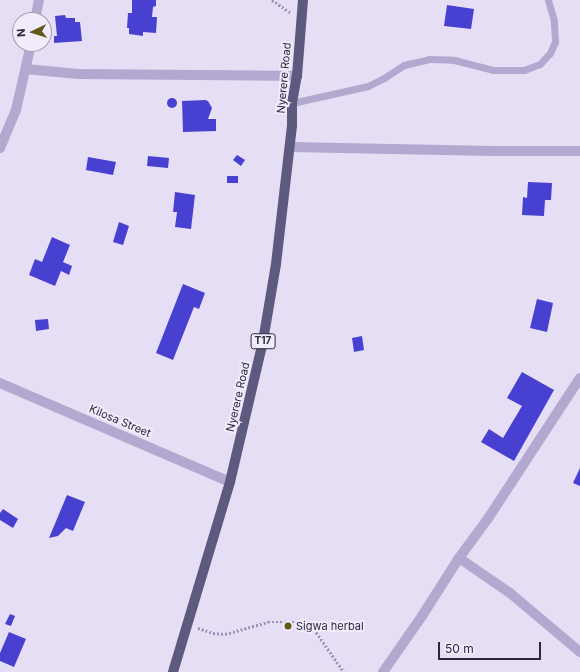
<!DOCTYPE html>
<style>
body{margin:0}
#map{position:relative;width:580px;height:672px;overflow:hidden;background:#e6def5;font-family:Inter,sans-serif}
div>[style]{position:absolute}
.building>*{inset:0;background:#4840d1}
.round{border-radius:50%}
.path>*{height:2.5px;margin-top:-1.25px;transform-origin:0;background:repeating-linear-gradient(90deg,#9c92bb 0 2px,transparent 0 4px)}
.lane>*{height:7px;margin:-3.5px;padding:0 3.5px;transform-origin:3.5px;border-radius:3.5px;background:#b3a8cf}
.street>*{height:10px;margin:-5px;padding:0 5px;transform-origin:5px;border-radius:5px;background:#b3a8cf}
.primary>*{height:10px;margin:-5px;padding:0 5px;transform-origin:5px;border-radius:5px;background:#5e597e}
.dots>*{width:11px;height:11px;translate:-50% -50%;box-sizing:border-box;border:2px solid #f1ebfc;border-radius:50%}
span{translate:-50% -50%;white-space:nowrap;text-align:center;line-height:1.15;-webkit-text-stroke:4px #f1ebfc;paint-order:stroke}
.shield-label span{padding:1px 3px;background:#f1ebfc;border:1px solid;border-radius:3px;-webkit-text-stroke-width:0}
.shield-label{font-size:10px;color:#2b293b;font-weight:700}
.street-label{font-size:11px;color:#2b293b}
.poi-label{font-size:11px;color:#2b293b}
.left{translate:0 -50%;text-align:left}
.north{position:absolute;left:12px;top:12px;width:40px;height:40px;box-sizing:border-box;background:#f1ebfc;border:1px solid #a29daf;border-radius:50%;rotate:266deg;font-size:11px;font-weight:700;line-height:16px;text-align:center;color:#2b293b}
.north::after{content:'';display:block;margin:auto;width:14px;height:18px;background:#61581a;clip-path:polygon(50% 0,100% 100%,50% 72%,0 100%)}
.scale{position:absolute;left:438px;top:642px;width:103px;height:18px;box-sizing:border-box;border:2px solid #2b293b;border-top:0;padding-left:5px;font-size:12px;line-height:14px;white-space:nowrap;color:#2b293b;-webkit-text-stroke:3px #f1ebfc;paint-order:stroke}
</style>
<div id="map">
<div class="building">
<div style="clip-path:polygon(132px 0,156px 0,156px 6px,153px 7px,152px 17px,157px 17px,156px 33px,143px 32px,143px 36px,129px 34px,129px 28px,127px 28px,128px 13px,132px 13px)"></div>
<div style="clip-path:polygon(447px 5px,474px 9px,471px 29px,444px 26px)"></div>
<div style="clip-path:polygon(65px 15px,66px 18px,75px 18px,75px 22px,80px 22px,82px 41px,54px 43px,54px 36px,57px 36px,55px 16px)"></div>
<div class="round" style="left:167px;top:98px;width:10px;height:10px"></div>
<div style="clip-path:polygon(205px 100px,208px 101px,212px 108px,208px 119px,216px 119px,216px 131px,183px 132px,182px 101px)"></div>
<div style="clip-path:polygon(237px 155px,245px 160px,241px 166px,233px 160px)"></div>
<div style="clip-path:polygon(148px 156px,169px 158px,168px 168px,147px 166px)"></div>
<div style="clip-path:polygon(88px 157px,116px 162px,113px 175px,86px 170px)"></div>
<div style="clip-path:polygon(227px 176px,238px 176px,238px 183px,227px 183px)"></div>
<div style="clip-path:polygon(528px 182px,552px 183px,551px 200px,545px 200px,544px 216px,522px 215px,523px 197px,527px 198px)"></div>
<div style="clip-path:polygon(175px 192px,195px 195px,191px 229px,175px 227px,177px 212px,173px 212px)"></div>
<div style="clip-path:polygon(119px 222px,129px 226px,123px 245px,113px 242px)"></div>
<div style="clip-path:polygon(52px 237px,70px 245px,63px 262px,72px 266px,69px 275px,61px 271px,55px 286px,29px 275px,35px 259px,42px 262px)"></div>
<div style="clip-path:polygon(183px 284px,205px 293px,199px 309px,194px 307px,173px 360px,156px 353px)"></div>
<div style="clip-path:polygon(537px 299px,553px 303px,547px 332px,530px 328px)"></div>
<div style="clip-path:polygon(48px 319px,49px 329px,36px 331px,35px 320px)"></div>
<div style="clip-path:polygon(362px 336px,364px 350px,354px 352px,352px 338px)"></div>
<div style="clip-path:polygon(522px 372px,554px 390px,514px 461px,481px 442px,489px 429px,503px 438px,522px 406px,507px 398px)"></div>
<div style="clip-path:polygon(580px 468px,580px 486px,573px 483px)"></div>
<div style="clip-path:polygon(67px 495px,85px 502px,73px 531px,66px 528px,58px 536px,49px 538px)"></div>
<div style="clip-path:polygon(3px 509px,18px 519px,13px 528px,0 520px,0 513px)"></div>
<div style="clip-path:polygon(10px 614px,15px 616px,11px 626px,5px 624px)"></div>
<div style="clip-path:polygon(9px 632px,26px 639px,14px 667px,0 661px,0 653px)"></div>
</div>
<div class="path">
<div style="left:272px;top:0;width:22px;rotate:34deg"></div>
<div style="left:198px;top:628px;width:16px;rotate:18deg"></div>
<div style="left:213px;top:633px;width:12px;rotate:5deg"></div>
<div style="left:225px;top:634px;width:45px;rotate:-15.6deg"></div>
<div style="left:268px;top:622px;width:28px"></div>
<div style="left:296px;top:622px;width:11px;rotate:10deg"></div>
<div style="left:307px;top:624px;width:9px;rotate:36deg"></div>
<div style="left:314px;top:629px;width:52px;rotate:55.1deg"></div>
</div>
<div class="lane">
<div style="left:292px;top:103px;width:78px;rotate:-12.6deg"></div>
<div style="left:368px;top:86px;width:18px;rotate:-27deg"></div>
<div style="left:384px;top:78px;width:24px;rotate:-33deg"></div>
<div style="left:404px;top:65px;width:26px;rotate:-13deg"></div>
<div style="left:429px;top:59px;width:25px;rotate:2deg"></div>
<div style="left:454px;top:60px;width:40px;rotate:14.4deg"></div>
<div style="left:493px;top:70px;width:31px"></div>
<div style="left:524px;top:70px;width:17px;rotate:-21deg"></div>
<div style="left:540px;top:64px;width:15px;rotate:-48deg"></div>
<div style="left:550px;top:53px;width:12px;rotate:-66deg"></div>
<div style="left:555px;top:42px;width:21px;rotate:-93deg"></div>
<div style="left:554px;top:21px;width:22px;rotate:-106deg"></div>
</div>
<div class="street">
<div style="left:35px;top:20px;width:20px;rotate:-79deg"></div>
<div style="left:26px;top:69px;width:52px;rotate:5.5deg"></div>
<div style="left:78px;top:74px;width:219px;rotate:0.5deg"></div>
<div style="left:290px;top:147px;width:203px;rotate:1.1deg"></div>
<div style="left:493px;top:151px;width:87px"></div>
<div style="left:0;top:148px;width:41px;rotate:-67.2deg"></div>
<div style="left:16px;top:110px;width:68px;rotate:-77.2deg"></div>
<div style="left:0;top:383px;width:250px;rotate:23.3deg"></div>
<div style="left:459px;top:558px;width:62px;rotate:34.5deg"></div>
<div style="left:510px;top:593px;width:92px;rotate:40.1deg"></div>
<div style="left:383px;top:672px;width:68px;rotate:-55.1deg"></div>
<div style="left:422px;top:616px;width:69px;rotate:-57.5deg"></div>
<div style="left:459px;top:558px;width:51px;rotate:-53.8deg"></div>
<div style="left:489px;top:517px;width:166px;rotate:-56.8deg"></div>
</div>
<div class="primary">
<div style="left:173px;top:672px;width:198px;rotate:-73.3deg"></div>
<div style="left:230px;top:482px;width:145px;rotate:-76.8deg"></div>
<div style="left:263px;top:341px;width:78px;rotate:-80.4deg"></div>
<div style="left:276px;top:264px;width:139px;rotate:-83.4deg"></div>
<div style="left:292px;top:126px;width:23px;rotate:-90deg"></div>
<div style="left:292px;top:103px;width:27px;rotate:-80deg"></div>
<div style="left:297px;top:76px;width:76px;rotate:-85.5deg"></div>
</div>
<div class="dots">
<div style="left:288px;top:626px;background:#61581a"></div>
</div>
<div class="shield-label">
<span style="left:263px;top:341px">T17</span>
</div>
<div class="street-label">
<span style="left:284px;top:78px;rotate:-85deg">Nyerere Road</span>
<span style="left:238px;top:397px;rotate:-77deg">Nyerere Road</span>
<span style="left:120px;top:421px;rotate:23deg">Kilosa Street</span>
</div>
<div class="poi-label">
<span class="left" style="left:296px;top:626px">Sigwa herbal</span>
</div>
<div class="north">N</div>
<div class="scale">50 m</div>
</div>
